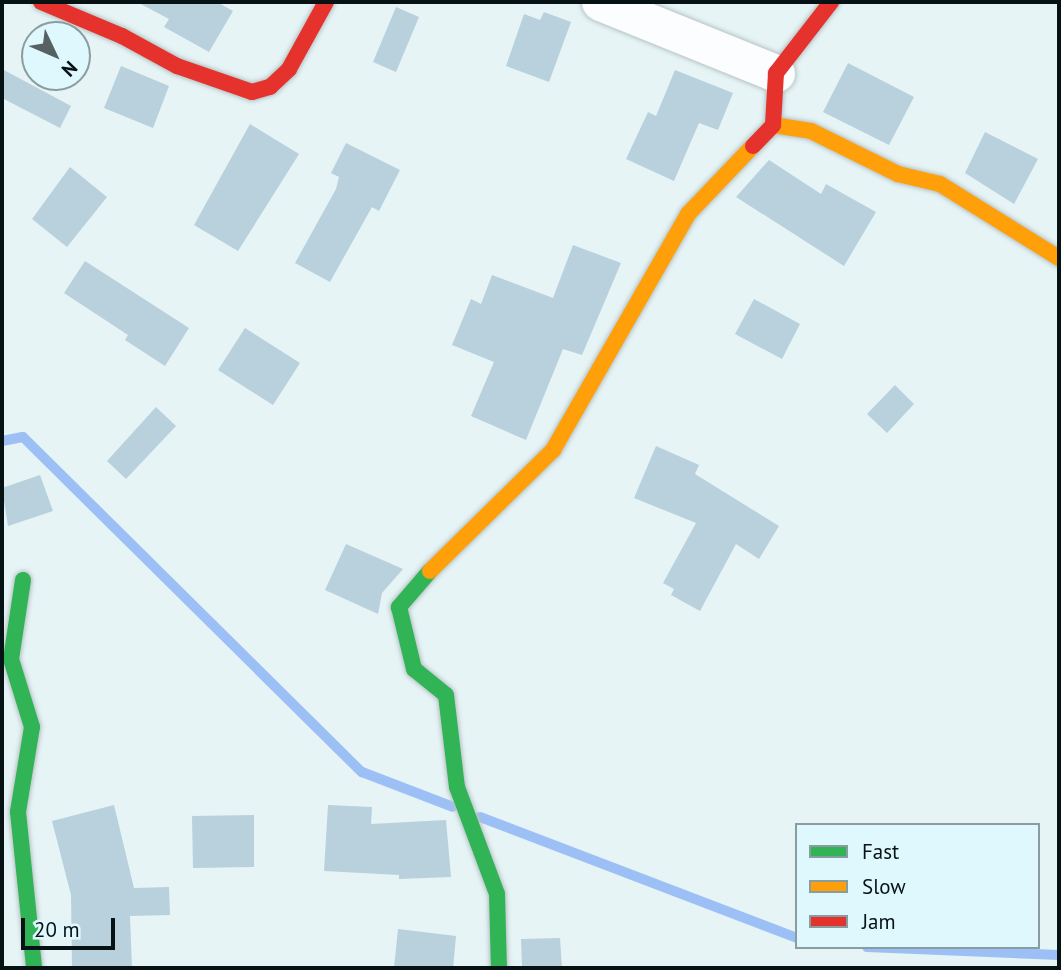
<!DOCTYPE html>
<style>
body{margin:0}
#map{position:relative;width:1061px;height:970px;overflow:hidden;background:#e6f4f6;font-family:"PT Sans",sans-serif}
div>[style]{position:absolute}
.stream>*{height:10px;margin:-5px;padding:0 5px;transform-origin:5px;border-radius:5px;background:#9cc0f5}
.building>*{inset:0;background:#b8d1dd}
.roads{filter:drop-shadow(0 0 2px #b7c3c4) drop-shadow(0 0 2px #b7c3c4)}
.street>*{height:37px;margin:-18.5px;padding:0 18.5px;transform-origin:18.5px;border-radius:18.5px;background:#fbfdfe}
.fast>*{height:16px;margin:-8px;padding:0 8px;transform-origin:8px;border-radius:8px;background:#30b455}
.slow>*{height:16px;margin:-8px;padding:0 8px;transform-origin:8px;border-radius:8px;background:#ff9f0a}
.jam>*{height:16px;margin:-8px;padding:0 8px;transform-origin:8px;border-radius:8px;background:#e5322d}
span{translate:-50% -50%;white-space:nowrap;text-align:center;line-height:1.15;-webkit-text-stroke:5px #dff8fd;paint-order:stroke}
.frame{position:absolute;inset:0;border:4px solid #071214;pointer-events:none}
.legend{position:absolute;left:795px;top:823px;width:245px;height:126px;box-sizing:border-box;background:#dff8fd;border:2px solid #899ca0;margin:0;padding:9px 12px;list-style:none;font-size:21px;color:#071214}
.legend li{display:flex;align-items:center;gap:14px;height:35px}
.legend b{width:35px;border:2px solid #899ca0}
.north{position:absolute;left:21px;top:21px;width:70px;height:70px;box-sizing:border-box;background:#dff8fd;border:2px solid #899ca0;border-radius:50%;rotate:134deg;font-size:19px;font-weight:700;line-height:28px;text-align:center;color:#071214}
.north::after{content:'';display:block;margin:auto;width:24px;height:32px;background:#556163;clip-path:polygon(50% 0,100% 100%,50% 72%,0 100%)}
.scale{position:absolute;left:21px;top:918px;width:94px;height:32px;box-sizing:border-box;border:4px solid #071214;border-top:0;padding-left:9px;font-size:21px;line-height:24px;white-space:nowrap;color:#071214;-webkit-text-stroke:5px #dff8fd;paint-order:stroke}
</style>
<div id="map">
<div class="stream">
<div style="left:2px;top:441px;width:21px;rotate:-11deg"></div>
<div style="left:23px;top:437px;width:477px;rotate:44.7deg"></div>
<div style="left:362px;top:772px;width:97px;rotate:21deg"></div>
<div style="left:480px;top:817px;width:339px;rotate:20.9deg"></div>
<div style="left:867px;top:947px;width:192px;rotate:2.4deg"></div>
</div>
<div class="building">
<div style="clip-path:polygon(137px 2px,217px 2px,233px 11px,209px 52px,164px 27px,169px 19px)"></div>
<div style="clip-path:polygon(396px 7px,419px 17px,396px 72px,373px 62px)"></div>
<div style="clip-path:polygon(544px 12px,571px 22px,549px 82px,506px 66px,524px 14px,540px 20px)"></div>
<div style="clip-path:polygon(848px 63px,914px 97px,889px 145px,823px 112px)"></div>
<div style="clip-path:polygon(121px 66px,169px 86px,153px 128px,104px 108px)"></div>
<div style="clip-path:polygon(2px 69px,71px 106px,60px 128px,2px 98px)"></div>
<div style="clip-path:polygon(675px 70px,733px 93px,718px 130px,699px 123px,674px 181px,626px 159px,648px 112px,656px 116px)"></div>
<div style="clip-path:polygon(250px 124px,299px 154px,238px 251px,194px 225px)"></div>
<div style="clip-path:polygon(985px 132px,1038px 159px,1014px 204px,965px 173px)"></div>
<div style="clip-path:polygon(346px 143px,400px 170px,379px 211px,372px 207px,330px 282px,295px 263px,336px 189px,339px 177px,331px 173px)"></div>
<div style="clip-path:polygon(769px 160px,821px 194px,826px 184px,876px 212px,844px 266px,736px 197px)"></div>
<div style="clip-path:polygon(70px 167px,107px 197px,67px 247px,32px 219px)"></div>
<div style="clip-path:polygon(573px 245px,621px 263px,582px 355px,563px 349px,526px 440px,471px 416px,494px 362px,452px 345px,471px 299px,481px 304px,492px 275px,553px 298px)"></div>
<div style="clip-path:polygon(85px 261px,189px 328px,165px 366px,125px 340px,128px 335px,64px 293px)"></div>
<div style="clip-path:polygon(754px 299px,800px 324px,782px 359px,735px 334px)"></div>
<div style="clip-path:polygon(245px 328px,300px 363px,273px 405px,218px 370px)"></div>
<div style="clip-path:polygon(895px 385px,914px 404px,887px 433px,867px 414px)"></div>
<div style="clip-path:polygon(156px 407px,176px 426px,126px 479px,107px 461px)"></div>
<div style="clip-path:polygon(656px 446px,699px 465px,695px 474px,779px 526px,759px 559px,736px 544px,700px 611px,671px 595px,674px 589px,663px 583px,696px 523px,634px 498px)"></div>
<div style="clip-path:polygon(40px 475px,53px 511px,8px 526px,2px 488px)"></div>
<div style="clip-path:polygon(346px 544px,403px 569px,382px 593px,378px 614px,325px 590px)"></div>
<div style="clip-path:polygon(114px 805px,134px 888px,169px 887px,170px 915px,130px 916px,132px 968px,72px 968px,71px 895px,52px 821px)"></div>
<div style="clip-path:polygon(328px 805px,372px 807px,371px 824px,446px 820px,451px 877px,399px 879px,399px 875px,324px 871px)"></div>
<div style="clip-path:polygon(254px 815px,254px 867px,193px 868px,192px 816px)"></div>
<div style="clip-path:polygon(398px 929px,456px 936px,453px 968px,394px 968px)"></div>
<div style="clip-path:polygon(560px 938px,562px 968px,522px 968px,521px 939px)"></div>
</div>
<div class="roads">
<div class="street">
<div style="left:600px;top:2px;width:190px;rotate:22deg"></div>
</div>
<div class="fast">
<div style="left:430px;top:571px;width:48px;rotate:130.7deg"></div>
<div style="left:399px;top:607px;width:64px;rotate:76.4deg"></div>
<div style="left:414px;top:669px;width:41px;rotate:39.1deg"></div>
<div style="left:446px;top:695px;width:93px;rotate:83.2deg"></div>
<div style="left:457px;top:787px;width:114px;rotate:69.5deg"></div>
<div style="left:497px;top:894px;width:74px;rotate:88.5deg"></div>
<div style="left:23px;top:580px;width:80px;rotate:98.6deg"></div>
<div style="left:11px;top:659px;width:71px;rotate:72.8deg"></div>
<div style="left:32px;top:727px;width:86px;rotate:99.4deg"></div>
<div style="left:18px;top:812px;width:157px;rotate:84.1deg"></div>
</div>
<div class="slow">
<div style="left:773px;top:125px;width:38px;rotate:9deg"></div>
<div style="left:811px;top:131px;width:97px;rotate:26.3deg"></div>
<div style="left:898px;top:174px;width:43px;rotate:13.4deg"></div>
<div style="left:940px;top:184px;width:140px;rotate:31.9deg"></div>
<div style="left:430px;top:571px;width:173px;rotate:-44.5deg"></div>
<div style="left:553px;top:450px;width:272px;rotate:-60.2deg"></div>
<div style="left:688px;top:214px;width:94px;rotate:-46.3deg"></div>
</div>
<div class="jam">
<div style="left:41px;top:2px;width:88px;rotate:22.8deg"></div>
<div style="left:122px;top:36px;width:63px;rotate:28.6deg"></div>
<div style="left:177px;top:66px;width:79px;rotate:19.1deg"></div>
<div style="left:252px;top:92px;width:19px;rotate:-16deg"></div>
<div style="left:270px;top:87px;width:26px;rotate:-43deg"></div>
<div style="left:289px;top:69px;width:77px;rotate:-61.1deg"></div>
<div style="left:753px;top:146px;width:29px;rotate:-46deg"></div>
<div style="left:773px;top:125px;width:52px;rotate:-86.7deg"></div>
<div style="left:776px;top:73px;width:90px;rotate:-52.2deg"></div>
</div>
</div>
<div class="frame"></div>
<ul class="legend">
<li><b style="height:9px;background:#30b455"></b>Fast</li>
<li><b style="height:9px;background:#ff9f0a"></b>Slow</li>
<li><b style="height:9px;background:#e5322d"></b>Jam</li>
</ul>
<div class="north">N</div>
<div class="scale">20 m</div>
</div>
